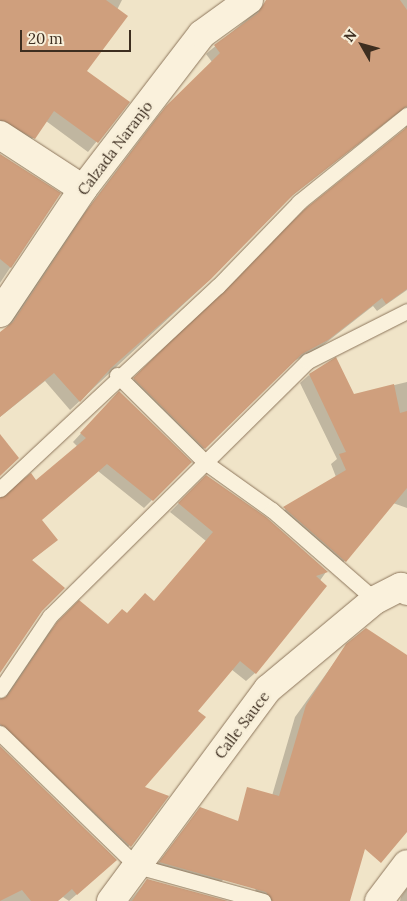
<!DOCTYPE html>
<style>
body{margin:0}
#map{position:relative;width:407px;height:901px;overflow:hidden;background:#f0e4c8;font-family:Lora,serif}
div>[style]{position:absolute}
.shadow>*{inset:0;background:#0003}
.building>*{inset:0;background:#cf9f7d}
.roads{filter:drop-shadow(0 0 1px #8d765c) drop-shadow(0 0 1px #8d765c)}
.service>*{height:15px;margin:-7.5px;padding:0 7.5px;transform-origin:7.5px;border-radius:7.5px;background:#faf1dc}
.minor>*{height:28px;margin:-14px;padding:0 14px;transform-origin:14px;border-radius:14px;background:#faf1dc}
span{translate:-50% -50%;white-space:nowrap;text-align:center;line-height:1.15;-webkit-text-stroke:5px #f7eed8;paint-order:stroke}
.street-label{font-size:15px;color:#3d2e20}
.north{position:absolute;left:337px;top:20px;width:50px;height:50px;-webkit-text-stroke:4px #f7eed8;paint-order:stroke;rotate:308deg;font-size:14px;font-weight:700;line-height:20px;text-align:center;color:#3d2e20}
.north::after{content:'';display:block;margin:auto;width:18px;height:22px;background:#3d2e20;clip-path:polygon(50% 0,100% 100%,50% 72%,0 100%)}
.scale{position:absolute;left:20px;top:30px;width:111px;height:22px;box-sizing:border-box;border:2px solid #3d2e20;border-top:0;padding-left:6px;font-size:15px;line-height:18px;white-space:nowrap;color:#3d2e20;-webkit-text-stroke:4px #f7eed8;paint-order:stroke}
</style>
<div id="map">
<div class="shadow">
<div style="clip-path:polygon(18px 0,122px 0,86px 71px,128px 103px,88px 152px,46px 121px,25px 148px,0 133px,0 25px)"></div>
<div style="clip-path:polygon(270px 0,407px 0,407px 290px,377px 311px,373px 306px,318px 349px,292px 362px,196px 456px,126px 387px,306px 210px,405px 130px,407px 118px,396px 114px,284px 202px,201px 288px,70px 410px,45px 381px,0 417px,0 359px,6px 329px,79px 220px,158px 116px,212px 62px,206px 54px)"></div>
<div style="clip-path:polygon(0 155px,59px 194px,0 283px)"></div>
<div style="clip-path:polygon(309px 375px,353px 395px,407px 382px,407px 508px,393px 503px,337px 570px,275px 516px,336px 477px,331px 464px,337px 459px,300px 383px)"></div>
<div style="clip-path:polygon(111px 401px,190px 462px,144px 508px,98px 471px,41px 520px,56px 540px,31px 561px,41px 610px,0 671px,0 498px,31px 475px,36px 482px,78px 447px,73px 442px)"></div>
<div style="clip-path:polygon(206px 476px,326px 572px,255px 673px,246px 681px,231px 669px,197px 711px,143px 788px,167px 797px,122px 855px,0 737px,0 698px,49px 632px,79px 602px,107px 626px,154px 602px,206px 541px,170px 512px)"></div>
<div style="clip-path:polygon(347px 645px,407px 657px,407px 722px,400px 721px,349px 901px,253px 901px,274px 808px,269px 806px,295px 717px)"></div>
<div style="clip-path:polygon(0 748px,107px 868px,69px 901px,63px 897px,57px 901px,0 901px)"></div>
<div style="clip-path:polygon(200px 809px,223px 880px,213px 889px,151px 872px)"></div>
<div style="clip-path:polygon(147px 880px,214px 901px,130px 901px)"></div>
<div style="clip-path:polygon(407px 888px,407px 901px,400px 901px,401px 897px)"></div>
</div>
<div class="building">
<div style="clip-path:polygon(0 0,106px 0,128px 16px,87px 71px,130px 102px,98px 143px,54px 111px,35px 139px,0 120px)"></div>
<div style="clip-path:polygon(400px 0,407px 10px,407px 106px,293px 195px,211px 279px,111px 368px,80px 402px,54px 373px,0 417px,0 332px,13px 322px,87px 210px,166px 106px,220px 53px,214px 45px,258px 13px,266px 0)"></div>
<div style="clip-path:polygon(407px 127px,407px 289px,386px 304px,382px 298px,328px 340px,302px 354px,205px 449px,133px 378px,305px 209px)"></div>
<div style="clip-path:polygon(0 154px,61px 193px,11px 268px,0 259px)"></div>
<div style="clip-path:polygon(336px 357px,354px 394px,394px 384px,400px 413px,407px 411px,407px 488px,346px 562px,283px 507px,346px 470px,339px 454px,346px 452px,309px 374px)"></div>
<div style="clip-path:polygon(119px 391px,192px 462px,153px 501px,107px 464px,42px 520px,58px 540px,32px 560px,65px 588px,42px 611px,0 673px,0 498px,31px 473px,36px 480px,86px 438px,80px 433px)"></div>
<div style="clip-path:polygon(0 434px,19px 458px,0 476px)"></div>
<div style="clip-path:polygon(206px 475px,266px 517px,328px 572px,316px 576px,327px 586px,256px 674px,240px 661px,198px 711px,206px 717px,145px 787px,169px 796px,131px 847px,0 724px,0 699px,8px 695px,57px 622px,79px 600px,108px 624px,122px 609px,127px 613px,145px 593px,154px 601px,213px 532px,178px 503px)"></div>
<div style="clip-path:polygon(366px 628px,407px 655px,407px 832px,381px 863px,365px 849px,350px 901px,272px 901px,266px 892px,159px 862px,200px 807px,238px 821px,247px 787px,279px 796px,306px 705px,346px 644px)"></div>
<div style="clip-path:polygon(0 746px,117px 860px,77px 895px,72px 889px,58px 901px,31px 901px,22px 890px,0 901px)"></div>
<div style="clip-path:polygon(147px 879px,228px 901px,132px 901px)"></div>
</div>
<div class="roads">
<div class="service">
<div style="left:117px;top:375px;width:125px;rotate:44.7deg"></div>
<div style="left:206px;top:463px;width:81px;rotate:35.5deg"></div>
<div style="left:272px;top:510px;width:137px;rotate:41.1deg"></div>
<div style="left:0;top:489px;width:298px;rotate:-43deg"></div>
<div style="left:218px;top:286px;width:117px;rotate:-46deg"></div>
<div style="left:299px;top:202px;width:139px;rotate:-38.9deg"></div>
<div style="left:0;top:690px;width:89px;rotate:-56deg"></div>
<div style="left:50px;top:616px;width:363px;rotate:-44.7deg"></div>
<div style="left:308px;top:361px;width:111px;rotate:-26.8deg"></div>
<div style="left:0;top:733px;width:191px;rotate:44.2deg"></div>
<div style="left:137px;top:866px;width:131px;rotate:15.5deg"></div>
</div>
<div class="minor">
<div style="left:0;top:135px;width:99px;rotate:33deg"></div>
<div style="left:0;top:313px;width:149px;rotate:-56.2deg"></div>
<div style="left:83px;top:189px;width:195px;rotate:-52.5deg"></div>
<div style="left:202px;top:34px;width:58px;rotate:-35.9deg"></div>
<div style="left:111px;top:901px;width:264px;rotate:-53.5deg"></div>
<div style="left:268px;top:689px;width:139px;rotate:-39.8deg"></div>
<div style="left:375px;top:600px;width:29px;rotate:-27deg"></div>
<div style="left:401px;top:587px;width:7px;rotate:34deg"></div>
<div style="left:379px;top:901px;width:46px;rotate:-52.9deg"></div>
</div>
</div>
<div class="street-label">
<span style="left:115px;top:148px;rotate:-53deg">Calzada Naranjo</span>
<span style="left:242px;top:725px;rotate:-53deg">Calle Sauce</span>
</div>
<div class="north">N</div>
<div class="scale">20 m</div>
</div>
